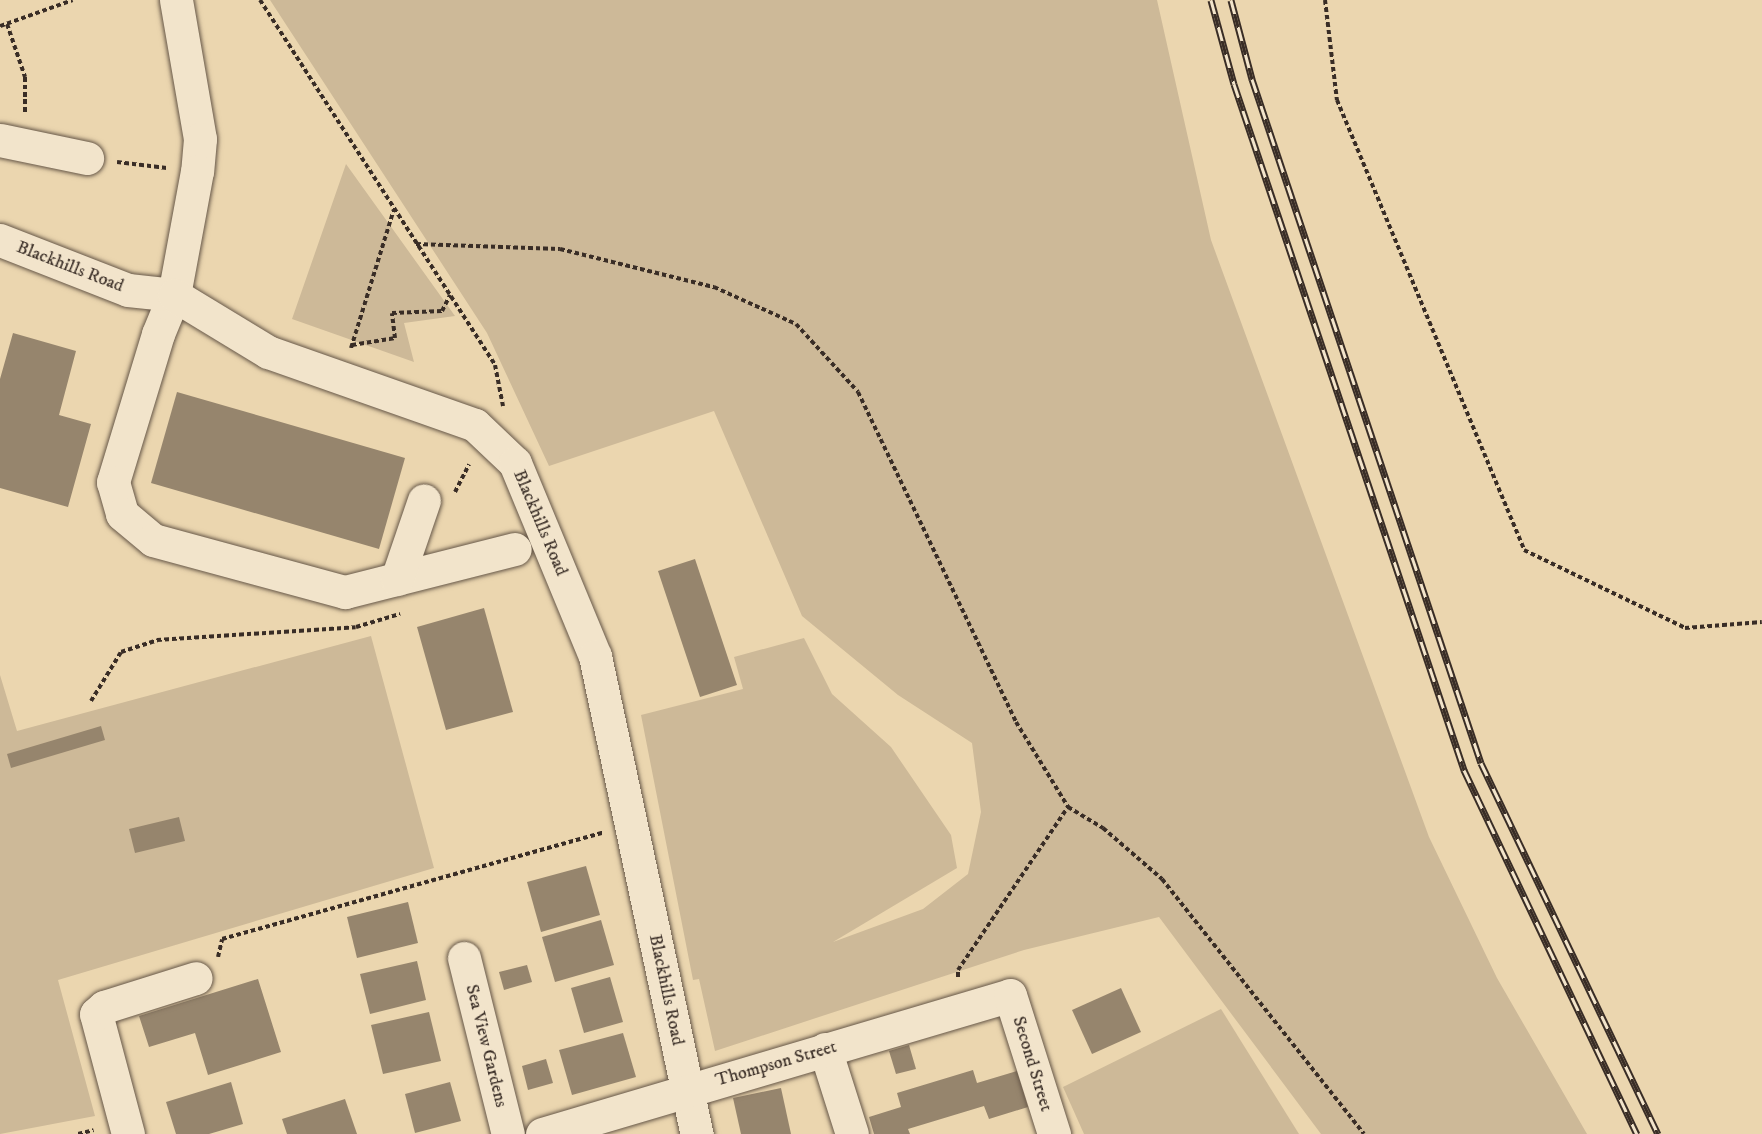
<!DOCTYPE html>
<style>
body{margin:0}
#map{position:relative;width:1762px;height:1134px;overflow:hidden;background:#ebd6af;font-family:"IM FELL DW Pica",serif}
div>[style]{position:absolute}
.green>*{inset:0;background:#cdb998}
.building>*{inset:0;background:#96856d}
.path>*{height:4px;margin-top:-2px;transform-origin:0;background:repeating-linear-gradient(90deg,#392d26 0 4.5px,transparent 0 7.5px)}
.roads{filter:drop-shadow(0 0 2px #665748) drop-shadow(0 0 2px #665748)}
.minor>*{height:33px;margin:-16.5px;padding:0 16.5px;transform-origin:16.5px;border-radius:16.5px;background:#f2e4cb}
.rail>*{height:7px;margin-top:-3.5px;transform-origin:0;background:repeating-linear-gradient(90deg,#f2e4cb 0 14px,#392d26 0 28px);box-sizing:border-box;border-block:2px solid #392d26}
span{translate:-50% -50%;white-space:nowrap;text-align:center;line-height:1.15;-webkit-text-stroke:4.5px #f2e4cb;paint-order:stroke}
.street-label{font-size:18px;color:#392d26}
</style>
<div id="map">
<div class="green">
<div style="clip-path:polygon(270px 0,1157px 0,1211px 240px,1429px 837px,1497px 978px,1587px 1134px,1321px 1134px,1159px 917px,1024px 950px,715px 1051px,699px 979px,693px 980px,641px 715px,743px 689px,734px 657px,804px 638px,832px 694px,891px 747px,951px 835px,957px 868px,833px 942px,923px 909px,968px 874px,981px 812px,972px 743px,898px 695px,802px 616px,714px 411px,549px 466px,487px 333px)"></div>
<div style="clip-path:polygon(346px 164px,455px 316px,404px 323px,414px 362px,292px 319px)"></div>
<div style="clip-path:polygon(371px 636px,434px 868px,58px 980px,95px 1116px,0 1134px,0 675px,17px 731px)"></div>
<div style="clip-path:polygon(1221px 1009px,1299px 1134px,1084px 1134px,1063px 1087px)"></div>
</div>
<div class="building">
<div style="clip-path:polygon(13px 333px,76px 351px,59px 415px,91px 424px,68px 507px,0 488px,0 379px)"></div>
<div style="clip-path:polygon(177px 392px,405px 458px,379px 549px,151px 483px)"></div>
<div style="clip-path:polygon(695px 559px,737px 685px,700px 697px,658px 571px)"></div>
<div style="clip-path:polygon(484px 608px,513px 712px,446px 730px,417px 627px)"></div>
<div style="clip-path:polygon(101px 726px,105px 740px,11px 768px,7px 754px)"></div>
<div style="clip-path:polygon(179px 817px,185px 841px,135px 853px,129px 829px)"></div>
<div style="clip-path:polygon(586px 866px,600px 915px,541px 932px,527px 882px)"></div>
<div style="clip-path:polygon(408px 902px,418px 943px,357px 958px,347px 917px)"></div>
<div style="clip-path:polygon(601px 920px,614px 965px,555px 982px,542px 937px)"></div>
<div style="clip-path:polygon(417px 961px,426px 1000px,370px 1014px,360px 974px)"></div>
<div style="clip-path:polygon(527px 965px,532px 982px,504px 990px,499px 972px)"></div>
<div style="clip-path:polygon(610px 977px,623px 1022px,584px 1033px,571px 988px)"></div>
<div style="clip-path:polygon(258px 979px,281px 1052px,208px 1075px,195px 1033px,149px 1047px,139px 1016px)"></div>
<div style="clip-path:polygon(1121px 988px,1141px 1032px,1092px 1054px,1072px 1010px)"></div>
<div style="clip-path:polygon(429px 1012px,441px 1061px,383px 1074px,371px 1025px)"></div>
<div style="clip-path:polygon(623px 1033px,636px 1077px,572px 1095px,559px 1050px)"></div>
<div style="clip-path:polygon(909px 1045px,916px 1069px,896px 1074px,889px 1051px)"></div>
<div style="clip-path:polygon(546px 1059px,553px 1083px,528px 1090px,522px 1066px)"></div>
<div style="clip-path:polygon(973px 1070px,977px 1083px,1017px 1071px,1028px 1107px,989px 1119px,984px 1106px,908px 1129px,910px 1134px,874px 1134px,869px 1117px,901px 1107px,897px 1093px)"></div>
<div style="clip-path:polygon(231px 1082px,243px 1124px,209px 1134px,176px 1134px,166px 1102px)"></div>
<div style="clip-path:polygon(450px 1082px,461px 1121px,415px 1133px,405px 1094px)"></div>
<div style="clip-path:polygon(781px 1088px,791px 1134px,741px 1134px,733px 1098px)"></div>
<div style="clip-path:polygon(345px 1099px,357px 1134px,287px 1134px,282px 1119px)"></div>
</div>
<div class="path">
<div style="left:260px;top:0;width:434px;rotate:57.2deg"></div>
<div style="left:495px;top:365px;width:42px;rotate:79deg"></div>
<div style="left:1325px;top:0;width:101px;rotate:83.2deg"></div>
<div style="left:1337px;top:100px;width:487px;rotate:67.4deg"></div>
<div style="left:1524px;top:550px;width:179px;rotate:25.8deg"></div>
<div style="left:1685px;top:628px;width:77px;rotate:-4.5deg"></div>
<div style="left:7px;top:24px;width:56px;rotate:71.2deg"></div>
<div style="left:25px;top:77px;width:36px;rotate:90deg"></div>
<div style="left:0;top:26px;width:77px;rotate:-19.6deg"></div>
<div style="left:117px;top:162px;width:50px;rotate:6.8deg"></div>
<div style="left:416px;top:244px;width:144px;rotate:2deg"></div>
<div style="left:560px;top:249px;width:159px;rotate:13.9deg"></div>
<div style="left:714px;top:287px;width:90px;rotate:24.3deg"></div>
<div style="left:796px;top:324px;width:92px;rotate:47.6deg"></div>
<div style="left:858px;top:392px;width:366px;rotate:64.4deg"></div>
<div style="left:1016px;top:722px;width:100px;rotate:58.5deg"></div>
<div style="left:1068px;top:807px;width:41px;rotate:31deg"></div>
<div style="left:1103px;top:828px;width:78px;rotate:40.8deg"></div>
<div style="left:1162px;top:879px;width:325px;rotate:51.6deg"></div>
<div style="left:352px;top:345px;width:44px;rotate:-9.2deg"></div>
<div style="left:395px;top:338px;width:25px;rotate:-97deg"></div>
<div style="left:392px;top:313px;width:50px;rotate:-2.3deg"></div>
<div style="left:442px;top:311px;width:18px;rotate:-63deg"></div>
<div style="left:351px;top:348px;width:145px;rotate:-72.8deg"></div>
<div style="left:455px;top:492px;width:31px;rotate:-63deg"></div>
<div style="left:91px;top:701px;width:57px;rotate:-58.5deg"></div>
<div style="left:121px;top:652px;width:38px;rotate:-18deg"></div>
<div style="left:157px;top:640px;width:199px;rotate:-3.7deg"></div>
<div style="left:356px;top:627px;width:46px;rotate:-16.5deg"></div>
<div style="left:218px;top:957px;width:18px;rotate:-77deg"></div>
<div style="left:222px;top:939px;width:395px;rotate:-15.6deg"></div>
<div style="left:958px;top:977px;width:7px;rotate:-90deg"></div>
<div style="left:958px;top:970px;width:197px;rotate:-56deg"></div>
<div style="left:78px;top:1134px;width:16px;rotate:-14deg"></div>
</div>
<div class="roads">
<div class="minor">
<div style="left:176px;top:0;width:141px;rotate:80.2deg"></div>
<div style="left:200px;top:139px;width:32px;rotate:95deg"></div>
<div style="left:197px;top:171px;width:126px;rotate:100.5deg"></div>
<div style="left:174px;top:295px;width:42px;rotate:112.3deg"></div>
<div style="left:158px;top:334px;width:155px;rotate:106.9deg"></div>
<div style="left:113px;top:482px;width:33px;rotate:74deg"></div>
<div style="left:122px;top:514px;width:40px;rotate:40deg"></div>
<div style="left:153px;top:540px;width:199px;rotate:15.2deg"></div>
<div style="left:345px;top:592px;width:175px;rotate:-14.2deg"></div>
<div style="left:0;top:140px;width:89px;rotate:11.7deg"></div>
<div style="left:0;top:240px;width:137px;rotate:21.3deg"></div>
<div style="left:128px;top:290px;width:46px;rotate:6.2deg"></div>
<div style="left:174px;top:295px;width:110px;rotate:31.2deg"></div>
<div style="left:268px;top:352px;width:219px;rotate:19.4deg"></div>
<div style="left:475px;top:425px;width:55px;rotate:43.5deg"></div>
<div style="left:515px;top:463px;width:209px;rotate:67.5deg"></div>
<div style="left:595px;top:656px;width:489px;rotate:78deg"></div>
<div style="left:397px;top:579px;width:83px;rotate:-71.1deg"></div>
<div style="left:464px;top:958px;width:181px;rotate:76deg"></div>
<div style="left:825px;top:1049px;width:89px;rotate:72.4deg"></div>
<div style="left:128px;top:1134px;width:124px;rotate:-104.9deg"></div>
<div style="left:96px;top:1014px;width:11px;rotate:-41deg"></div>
<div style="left:104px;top:1007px;width:96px;rotate:-17.5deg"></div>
<div style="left:542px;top:1134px;width:488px;rotate:-16.5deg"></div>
<div style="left:1010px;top:995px;width:146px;rotate:72.4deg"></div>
</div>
</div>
<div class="rail">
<div style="left:1211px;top:0;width:87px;rotate:74.7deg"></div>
<div style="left:1234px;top:84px;width:724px;rotate:71.46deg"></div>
<div style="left:1464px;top:770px;width:403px;rotate:64.6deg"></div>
<div style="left:1231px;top:0;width:82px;rotate:75.1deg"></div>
<div style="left:1252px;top:79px;width:721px;rotate:71.49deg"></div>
<div style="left:1481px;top:763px;width:411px;rotate:64.5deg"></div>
</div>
<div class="street-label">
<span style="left:70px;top:267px;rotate:21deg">Blackhills Road</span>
<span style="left:540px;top:523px;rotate:67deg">Blackhills Road</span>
<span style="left:666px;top:990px;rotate:78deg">Blackhills Road</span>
<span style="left:486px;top:1046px;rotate:76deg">Sea View Gardens</span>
<span style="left:776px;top:1064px;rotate:-16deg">Thompson Street</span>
<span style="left:1032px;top:1064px;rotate:73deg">Second Street</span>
</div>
</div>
